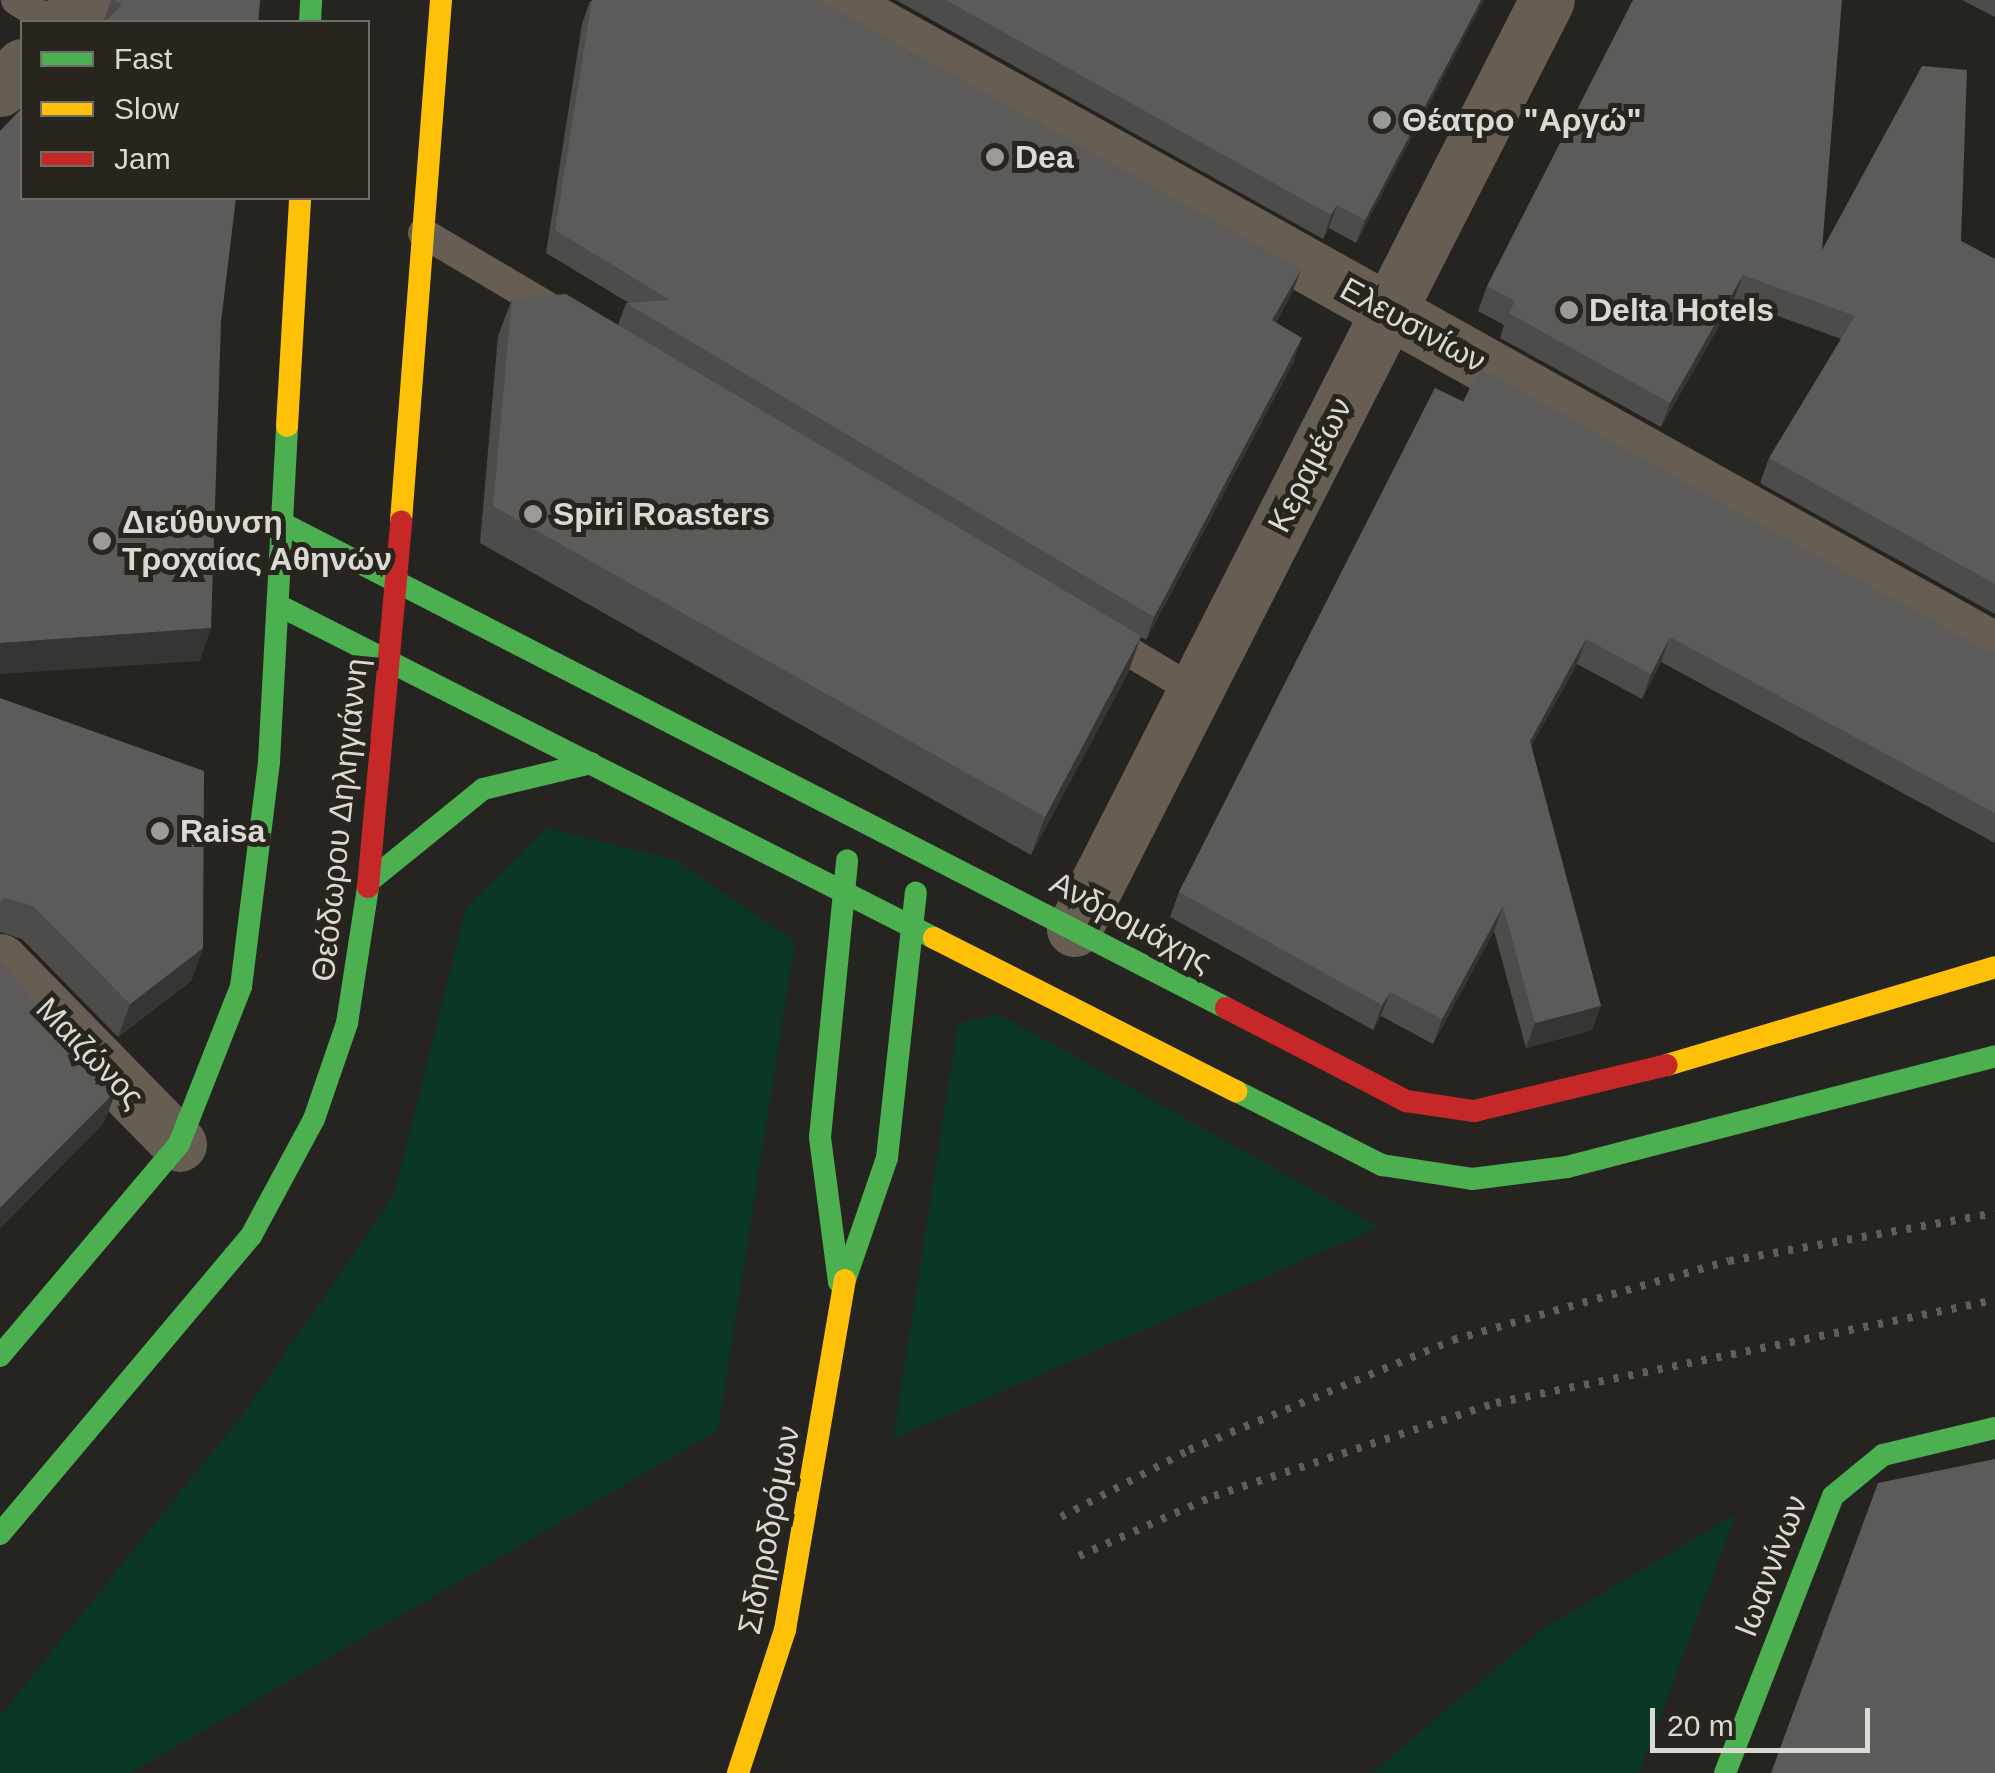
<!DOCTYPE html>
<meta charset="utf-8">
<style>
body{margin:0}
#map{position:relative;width:1995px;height:1773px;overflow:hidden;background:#252420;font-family:Helvetica,sans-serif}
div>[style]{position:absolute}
.green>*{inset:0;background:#0a3724}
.lane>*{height:30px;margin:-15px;padding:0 15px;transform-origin:15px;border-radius:15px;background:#675e53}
.street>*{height:55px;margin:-27.5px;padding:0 27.5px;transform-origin:27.5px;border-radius:27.5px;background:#675e53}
.fast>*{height:22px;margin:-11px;padding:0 11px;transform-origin:11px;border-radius:11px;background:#4caf50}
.slow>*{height:22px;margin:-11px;padding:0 11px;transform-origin:11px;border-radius:11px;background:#ffc107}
.jam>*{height:22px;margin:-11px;padding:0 11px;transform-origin:11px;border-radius:11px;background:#c62828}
.rail>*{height:8px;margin-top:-4px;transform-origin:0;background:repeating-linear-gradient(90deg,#615d57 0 5px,transparent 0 15px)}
.wall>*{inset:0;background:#4e4c4a}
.shaded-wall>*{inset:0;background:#373533}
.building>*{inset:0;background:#5d5b59}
.dots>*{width:28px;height:28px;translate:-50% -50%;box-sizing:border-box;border:5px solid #27251e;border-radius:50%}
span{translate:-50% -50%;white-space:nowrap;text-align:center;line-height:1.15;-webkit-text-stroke:10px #27251e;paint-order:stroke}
.poi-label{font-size:32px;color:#dad9d4;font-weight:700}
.left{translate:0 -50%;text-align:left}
.street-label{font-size:32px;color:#dad9d4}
.legend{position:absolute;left:20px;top:20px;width:350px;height:180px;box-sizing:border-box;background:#27251e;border:2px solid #6f6d67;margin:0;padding:12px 18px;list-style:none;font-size:30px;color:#dad9d4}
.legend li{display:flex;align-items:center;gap:20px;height:50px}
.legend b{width:50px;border:2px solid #6f6d67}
.scale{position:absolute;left:1650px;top:1708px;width:220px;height:45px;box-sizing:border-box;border:5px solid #dad9d4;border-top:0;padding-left:12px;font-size:30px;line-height:35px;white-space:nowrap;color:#dad9d4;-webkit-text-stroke:8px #27251e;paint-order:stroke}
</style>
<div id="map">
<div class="green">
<div style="clip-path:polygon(547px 828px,676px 860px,795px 942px,718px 1430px,131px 1773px,0 1773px,0 1716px,244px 1413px,393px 1197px,466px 908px)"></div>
<div style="clip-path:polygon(999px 1014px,1379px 1227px,893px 1439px,958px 1023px)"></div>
<div style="clip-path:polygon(1736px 1514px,1639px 1773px,1372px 1773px,1543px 1629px)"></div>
</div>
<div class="lane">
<div style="left:16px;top:0;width:41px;rotate:32.2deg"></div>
<div style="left:423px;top:233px;width:165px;rotate:30.6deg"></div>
<div style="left:1099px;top:634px;width:112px;rotate:30.7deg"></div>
</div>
<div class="street">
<div style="left:832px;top:0;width:1332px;rotate:29.2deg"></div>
<div style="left:64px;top:22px;width:31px;rotate:-45deg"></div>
<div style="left:0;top:89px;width:32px;rotate:-46deg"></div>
<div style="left:1074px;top:929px;width:1042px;rotate:-63.02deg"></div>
<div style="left:0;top:961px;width:256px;rotate:45.6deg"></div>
</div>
<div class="fast">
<div style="left:310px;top:22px;width:22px;rotate:-87deg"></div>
<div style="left:282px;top:523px;width:1061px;rotate:27.19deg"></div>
<div style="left:278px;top:605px;width:736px;rotate:26.91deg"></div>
<div style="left:372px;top:879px;width:143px;rotate:-39deg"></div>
<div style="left:483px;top:789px;width:111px;rotate:-13.5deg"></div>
<div style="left:1236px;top:1091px;width:164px;rotate:26.9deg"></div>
<div style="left:1382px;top:1165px;width:91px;rotate:8.8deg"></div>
<div style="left:1472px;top:1179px;width:96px;rotate:-7.2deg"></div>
<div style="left:1567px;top:1167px;width:442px;rotate:-14.5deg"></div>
<div style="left:845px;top:1280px;width:129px;rotate:-71deg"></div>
<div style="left:887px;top:1158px;width:267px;rotate:-83.8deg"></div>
<div style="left:839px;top:1282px;width:146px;rotate:-97.5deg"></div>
<div style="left:820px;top:1137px;width:278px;rotate:-84.4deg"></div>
<div style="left:0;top:1356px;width:277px;rotate:-49.8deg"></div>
<div style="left:179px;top:1144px;width:169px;rotate:-68.5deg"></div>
<div style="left:241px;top:987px;width:228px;rotate:-82.9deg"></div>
<div style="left:269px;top:761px;width:335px;rotate:-86.9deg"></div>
<div style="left:0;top:1534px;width:390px;rotate:-49.9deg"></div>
<div style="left:251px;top:1236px;width:133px;rotate:-61.7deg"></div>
<div style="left:314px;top:1119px;width:102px;rotate:-71deg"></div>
<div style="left:347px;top:1023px;width:138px;rotate:-81.2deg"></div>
<div style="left:1725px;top:1773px;width:297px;rotate:-68.7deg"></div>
<div style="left:1833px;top:1496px;width:65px;rotate:-39.4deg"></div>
<div style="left:1883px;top:1455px;width:115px;rotate:-13.6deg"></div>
</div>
<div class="slow">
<div style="left:287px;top:426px;width:228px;rotate:-86.7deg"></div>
<div style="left:401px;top:521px;width:523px;rotate:-85.61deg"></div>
<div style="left:934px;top:938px;width:339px;rotate:26.9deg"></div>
<div style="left:1667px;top:1065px;width:342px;rotate:-16.6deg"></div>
<div style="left:738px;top:1773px;width:151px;rotate:-71.8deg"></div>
<div style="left:785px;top:1630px;width:355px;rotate:-80.3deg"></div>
</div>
<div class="jam">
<div style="left:368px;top:887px;width:367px;rotate:-84.8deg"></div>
<div style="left:1226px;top:1008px;width:203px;rotate:27.3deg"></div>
<div style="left:1406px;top:1101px;width:69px;rotate:8.4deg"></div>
<div style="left:1474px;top:1111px;width:198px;rotate:-13.4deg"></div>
</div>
<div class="rail">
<div style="left:1061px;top:1517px;width:144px;rotate:-27.6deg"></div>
<div style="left:1189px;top:1450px;width:286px;rotate:-22.6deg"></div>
<div style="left:1453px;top:1340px;width:287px;rotate:-16deg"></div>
<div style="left:1729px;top:1261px;width:270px;rotate:-10.2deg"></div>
<div style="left:1079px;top:1556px;width:148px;rotate:-24deg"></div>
<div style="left:1214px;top:1496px;width:297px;rotate:-18.3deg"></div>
<div style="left:1496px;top:1403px;width:510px;rotate:-11.66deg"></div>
</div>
<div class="wall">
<div style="clip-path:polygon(111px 0,260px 0,258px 22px,103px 22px)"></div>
<div style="clip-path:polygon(896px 0,1484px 0,1356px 243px,1329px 228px,1323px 239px)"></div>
<div style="clip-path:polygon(1962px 0,1995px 0,1995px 17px)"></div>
<div style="clip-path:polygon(590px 1px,825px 4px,1301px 270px,1292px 293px,1276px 322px,1294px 361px,1146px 640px,1141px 637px,1128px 673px,1031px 855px,480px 543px,498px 336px,512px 299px,618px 325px,626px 303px,629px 303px,546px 253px,582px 24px)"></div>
<div style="clip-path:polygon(1961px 241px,1995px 259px,1995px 614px,1760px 483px,1769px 458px,1841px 339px,1734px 300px,1661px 427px,1500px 338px,1504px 325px,1478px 311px,1487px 286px,1822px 250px)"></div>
<div style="clip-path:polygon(1435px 388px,1989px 652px,1995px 652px,1995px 843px,1661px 662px,1642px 699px,1577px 664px,1531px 746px,1592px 1030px,1526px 1048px,1494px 931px,1433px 1044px,1381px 1016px,1373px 1030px,1170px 917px,1179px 892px)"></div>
<div style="clip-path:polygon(0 698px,203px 948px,191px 981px,118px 1037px,22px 939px,0 932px)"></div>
</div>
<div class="shaded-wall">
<div style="clip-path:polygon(1481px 0,1484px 0,1356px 243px,1365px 220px)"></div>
<div style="clip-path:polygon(1337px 205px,1329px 228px,1323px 239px,1331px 215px)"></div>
<div style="clip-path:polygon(1301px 270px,1292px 293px,1264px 343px,1272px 320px)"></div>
<div style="clip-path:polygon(1743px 275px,1734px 300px,1661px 427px,1670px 403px)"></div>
<div style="clip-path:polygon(1302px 338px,1294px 361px,1146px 640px,1154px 617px)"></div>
<div style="clip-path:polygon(211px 628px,200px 661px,0 674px,0 643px)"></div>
<div style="clip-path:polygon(1141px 636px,1128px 673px,1031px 855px,1045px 817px)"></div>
<div style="clip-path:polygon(1670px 637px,1661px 662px,1642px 699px,1651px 674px)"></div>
<div style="clip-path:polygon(1586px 639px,1577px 664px,1520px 766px,1530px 741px)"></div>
<div style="clip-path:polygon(1503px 906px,1494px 931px,1433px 1044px,1442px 1019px)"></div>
<div style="clip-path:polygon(203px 948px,191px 981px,118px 1037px,130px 1004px)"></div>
<div style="clip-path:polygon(1390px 992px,1381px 1016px,1373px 1030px,1382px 1005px)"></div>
<div style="clip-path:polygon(1601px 1006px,1592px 1030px,1526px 1048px,1535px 1023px)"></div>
<div style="clip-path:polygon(116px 1091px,104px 1123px,0 1229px,0 1208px)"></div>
</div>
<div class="building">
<div style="clip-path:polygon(114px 0,260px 0,258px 22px,105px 22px,122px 5px)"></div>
<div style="clip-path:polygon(592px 0,821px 0,825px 4px,1301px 270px,1272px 320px,1302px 338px,1154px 617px,626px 303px,670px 300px,555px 230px)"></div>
<div style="clip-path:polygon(946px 0,1481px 0,1365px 220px,1337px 205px,1331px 215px)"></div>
<div style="clip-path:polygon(1633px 0,1842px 0,1822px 250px,1922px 66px,1967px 70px,1961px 241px,1995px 259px,1995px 584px,1769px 458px,1855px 316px,1743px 275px,1670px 403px,1509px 313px,1515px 301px,1487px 286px)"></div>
<div style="clip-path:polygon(22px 108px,22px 198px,236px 198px,221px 322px,211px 628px,0 643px,0 131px)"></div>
<div style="clip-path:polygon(566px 294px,1141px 636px,1045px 817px,493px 506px,512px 299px)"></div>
<div style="clip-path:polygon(1480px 368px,1989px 652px,1995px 652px,1995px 813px,1670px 637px,1651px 674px,1586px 639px,1530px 741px,1601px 1006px,1535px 1023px,1503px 906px,1442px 1019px,1390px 992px,1382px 1005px,1179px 892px,1435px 388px,1463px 402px)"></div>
<div style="clip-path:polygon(0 698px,204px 771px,203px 948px,130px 1004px,33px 906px,5px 898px,0 901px)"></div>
<div style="clip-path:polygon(0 962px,116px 1091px,0 1208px)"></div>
<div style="clip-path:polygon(1995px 1459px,1995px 1773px,1771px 1773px,1878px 1483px)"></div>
</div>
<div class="dots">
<div style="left:1382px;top:120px;background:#9b9a95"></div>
<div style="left:995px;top:157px;background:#9b9a95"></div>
<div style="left:1569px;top:310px;background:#9b9a95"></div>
<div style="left:533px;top:514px;background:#9b9a95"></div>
<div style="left:102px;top:541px;background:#9b9a95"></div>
<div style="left:160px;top:831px;background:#9b9a95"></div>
</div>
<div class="poi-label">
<span class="left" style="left:1402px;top:120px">Θέατρο "Αργώ"</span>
<span class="left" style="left:1015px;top:157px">Dea</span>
<span class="left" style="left:1589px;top:310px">Delta Hotels</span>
<span class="left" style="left:553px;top:514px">Spiri Roasters</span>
<span class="left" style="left:122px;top:541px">Διεύθυνση<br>Τροχαίας Αθηνών</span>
<span class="left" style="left:180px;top:831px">Raisa</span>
</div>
<div class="street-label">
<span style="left:1413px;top:325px;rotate:29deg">Ελευσινίων</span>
<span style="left:1310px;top:465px;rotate:-63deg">Κεραμέων</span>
<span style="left:340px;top:820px;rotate:-84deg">Θεόδωρου Δηληγιάννη</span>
<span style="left:1131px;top:922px;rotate:28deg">Ανδρομάχης</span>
<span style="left:90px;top:1053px;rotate:46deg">Μαιζώνος</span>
<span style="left:769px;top:1530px;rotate:-79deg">Σιδηροδρόμων</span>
<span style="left:1771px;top:1566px;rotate:-69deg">Ιωαννίνων</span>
</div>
<ul class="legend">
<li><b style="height:12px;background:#4caf50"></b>Fast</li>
<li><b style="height:12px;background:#ffc107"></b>Slow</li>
<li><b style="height:12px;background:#c62828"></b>Jam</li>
</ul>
<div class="scale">20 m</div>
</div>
